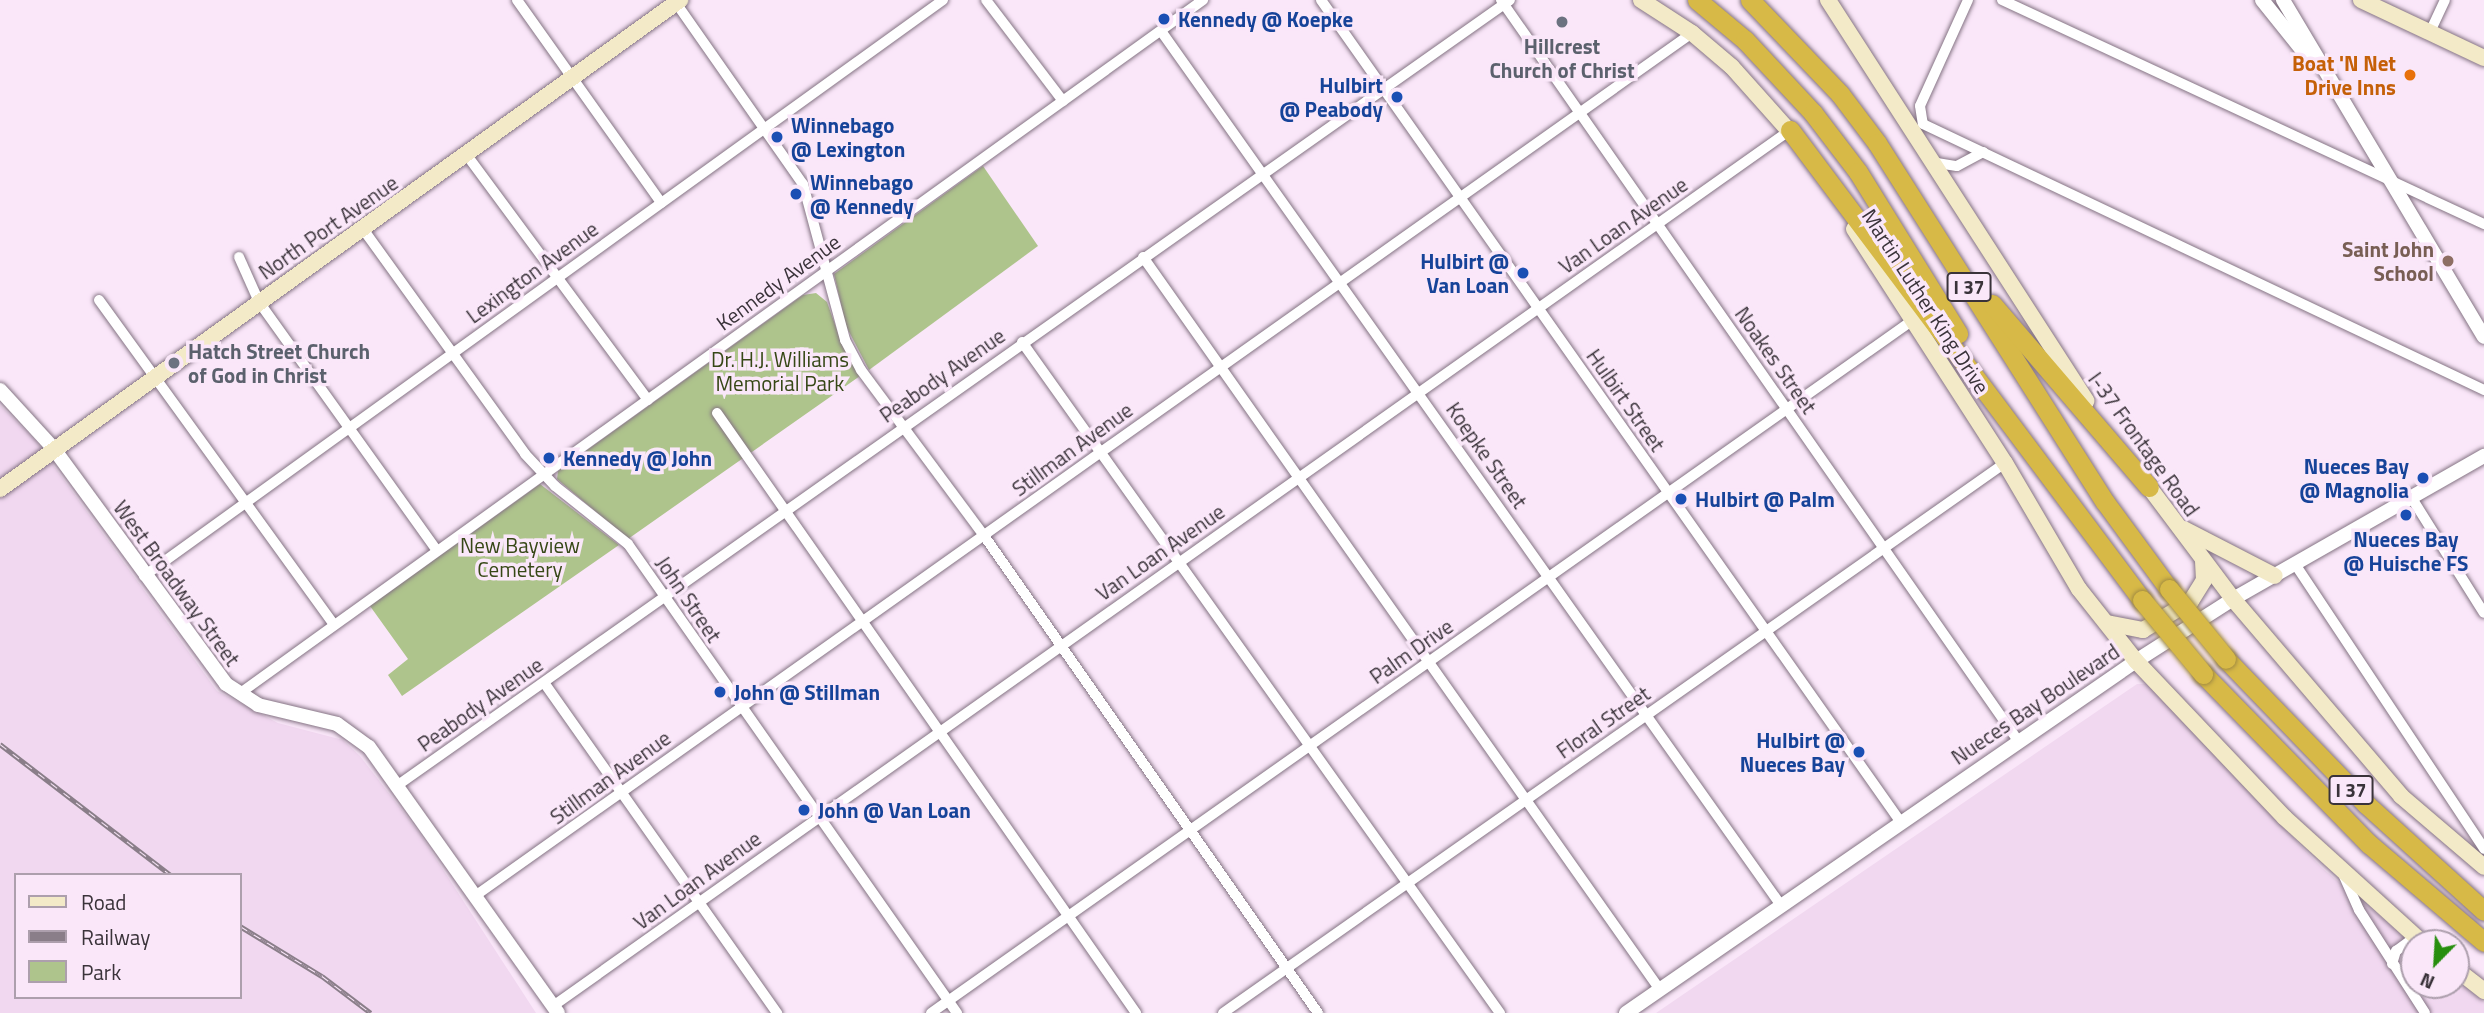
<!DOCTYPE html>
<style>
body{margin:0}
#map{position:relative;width:2484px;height:1013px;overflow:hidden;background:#fae7f9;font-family:"Titillium Web",sans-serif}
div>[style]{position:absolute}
.built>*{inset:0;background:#f1d8f0}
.green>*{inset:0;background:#aec48c}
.roads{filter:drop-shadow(0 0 2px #847383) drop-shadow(0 0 2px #847383)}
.minor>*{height:10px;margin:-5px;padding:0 5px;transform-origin:5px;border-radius:5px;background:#fff}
.tertiary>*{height:14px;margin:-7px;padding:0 7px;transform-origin:7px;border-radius:7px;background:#fff}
.secondary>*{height:16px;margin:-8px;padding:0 8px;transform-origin:8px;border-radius:8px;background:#f3eac8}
.motorway>*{height:19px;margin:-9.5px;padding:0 9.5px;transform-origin:9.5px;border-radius:9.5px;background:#d7b947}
.rail>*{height:5px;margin-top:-2.5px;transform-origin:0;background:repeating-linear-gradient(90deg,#fae7f9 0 8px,#8a7e89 0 16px);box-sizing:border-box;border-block:2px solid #8a7e89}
.bridges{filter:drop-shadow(0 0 2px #a08a42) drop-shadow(0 0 2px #a08a42)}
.motorway-bridge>*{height:19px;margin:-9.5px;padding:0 9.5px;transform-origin:9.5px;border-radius:9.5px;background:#d7b947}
.dots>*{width:19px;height:19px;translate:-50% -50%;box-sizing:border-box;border:4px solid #fae7f9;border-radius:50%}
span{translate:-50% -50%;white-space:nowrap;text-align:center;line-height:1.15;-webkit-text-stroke:7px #fae7f9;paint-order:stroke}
.shield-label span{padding:2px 5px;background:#fae7f9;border:2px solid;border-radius:5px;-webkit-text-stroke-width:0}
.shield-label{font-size:19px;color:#3a333a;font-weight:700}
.transit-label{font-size:21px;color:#164399;font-weight:700}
.left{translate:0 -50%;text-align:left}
.right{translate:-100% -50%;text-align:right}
.worship-label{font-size:21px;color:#5b616d;font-weight:700}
.food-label{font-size:21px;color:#c56008;font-weight:700}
.street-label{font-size:21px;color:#3a333a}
.education-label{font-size:21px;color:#785e54;font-weight:700}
.park-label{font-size:21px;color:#364716}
.legend{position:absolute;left:14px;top:873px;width:228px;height:126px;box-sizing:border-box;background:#fae7f9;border:2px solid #ad9fad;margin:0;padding:9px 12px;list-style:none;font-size:21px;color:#3a333a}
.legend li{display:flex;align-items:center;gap:14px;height:35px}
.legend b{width:35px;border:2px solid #ad9fad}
.north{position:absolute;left:2400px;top:929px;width:70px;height:70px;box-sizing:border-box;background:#fae7f9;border:2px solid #ad9fad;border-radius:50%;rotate:204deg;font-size:19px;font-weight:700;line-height:28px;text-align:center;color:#3a333a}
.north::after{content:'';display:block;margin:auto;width:24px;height:32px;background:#278e0e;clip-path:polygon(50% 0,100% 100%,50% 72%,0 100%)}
</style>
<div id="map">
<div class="built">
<div style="clip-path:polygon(evenodd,0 405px,35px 440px,217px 691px,278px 723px,343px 740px,360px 756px,418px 831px,536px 1013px,0 1013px,0 405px,16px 875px,240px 875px,240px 997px,16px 997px,16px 875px)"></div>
<div style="clip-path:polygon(2137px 684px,2147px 684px,2322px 868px,2414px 945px,2414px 985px,2456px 985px,2456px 980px,2484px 1002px,2484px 1013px,1656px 1013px)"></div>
</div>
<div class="green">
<div style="clip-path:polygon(983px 166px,1038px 246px,869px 370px,846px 326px,834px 274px)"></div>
<div style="clip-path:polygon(816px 293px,827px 302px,843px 347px,860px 376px,628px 539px,557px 479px,558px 471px,803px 295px)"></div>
<div style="clip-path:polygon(540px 484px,619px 545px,402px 696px,388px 675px,408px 659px,370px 606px)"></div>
</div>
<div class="roads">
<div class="minor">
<div style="left:517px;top:0;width:249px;rotate:54.6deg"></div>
<div style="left:674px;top:0;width:225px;rotate:55deg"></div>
<div style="left:803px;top:184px;width:162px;rotate:74.9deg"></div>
<div style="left:845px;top:340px;width:34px;rotate:62deg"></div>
<div style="left:861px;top:370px;width:208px;rotate:53.4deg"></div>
<div style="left:985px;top:537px;width:581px;rotate:55.02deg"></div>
<div style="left:986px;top:0;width:127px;rotate:52.7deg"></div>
<div style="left:1321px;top:0;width:1005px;rotate:54.81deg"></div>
<div style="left:1501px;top:0;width:905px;rotate:55.08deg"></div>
<div style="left:1968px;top:0;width:116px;rotate:114.4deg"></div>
<div style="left:1920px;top:106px;width:18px;rotate:81deg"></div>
<div style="left:1923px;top:124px;width:621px;rotate:25.37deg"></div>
<div style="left:2002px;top:0;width:532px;rotate:24.93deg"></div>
<div style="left:1161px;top:31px;width:1070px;rotate:54.66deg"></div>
<div style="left:2430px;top:32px;width:35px;rotate:-65deg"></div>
<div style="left:466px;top:154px;width:306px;rotate:53.5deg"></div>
<div style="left:1931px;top:162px;width:26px;rotate:9deg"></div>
<div style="left:1957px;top:166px;width:30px;rotate:-28deg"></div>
<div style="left:363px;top:229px;width:277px;rotate:54.2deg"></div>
<div style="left:525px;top:454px;width:44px;rotate:46.8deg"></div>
<div style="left:555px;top:486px;width:93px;rotate:38.5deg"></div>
<div style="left:628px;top:544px;width:573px;rotate:54.95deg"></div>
<div style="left:239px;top:257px;width:49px;rotate:66deg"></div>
<div style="left:259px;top:302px;width:306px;rotate:54.4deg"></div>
<div style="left:1143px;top:257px;width:897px;rotate:54.8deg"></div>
<div style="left:99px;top:300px;width:401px;rotate:54.1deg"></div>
<div style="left:1022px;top:342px;width:824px;rotate:54.54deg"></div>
<div style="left:717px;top:413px;width:732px;rotate:55.07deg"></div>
<div style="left:2413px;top:500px;width:133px;rotate:57.9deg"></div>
<div style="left:2295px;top:564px;width:342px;rotate:56.4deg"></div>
<div style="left:144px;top:576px;width:985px;rotate:-35.79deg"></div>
<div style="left:545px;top:684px;width:403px;rotate:54.8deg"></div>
<div style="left:239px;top:694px;width:1188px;rotate:-35.75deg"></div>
<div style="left:398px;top:785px;width:1361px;rotate:-35.22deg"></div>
<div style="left:2343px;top:874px;width:39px;rotate:66deg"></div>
<div style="left:2359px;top:910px;width:122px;rotate:57.3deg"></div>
<div style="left:475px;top:896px;width:1492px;rotate:-35.34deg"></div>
<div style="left:2392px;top:964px;width:14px;rotate:-73deg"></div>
<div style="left:2396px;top:951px;width:24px;rotate:-36deg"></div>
<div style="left:553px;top:1006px;width:1516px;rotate:-35.3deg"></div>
<div style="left:931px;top:1013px;width:1202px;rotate:-35.21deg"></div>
<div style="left:1223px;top:1013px;width:956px;rotate:-35.12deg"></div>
</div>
<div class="tertiary">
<div style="left:2262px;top:0;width:70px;rotate:51.3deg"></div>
<div style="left:2283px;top:0;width:392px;rotate:59.2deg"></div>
<div style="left:0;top:390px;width:80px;rotate:47.5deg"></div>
<div style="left:54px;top:449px;width:291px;rotate:53.8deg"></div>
<div style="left:226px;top:684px;width:38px;rotate:33deg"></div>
<div style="left:258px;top:705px;width:81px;rotate:13.5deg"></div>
<div style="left:337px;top:724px;width:39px;rotate:36deg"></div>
<div style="left:369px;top:747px;width:326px;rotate:54.6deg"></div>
<div style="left:1626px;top:1013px;width:620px;rotate:-34.61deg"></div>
<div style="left:2136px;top:661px;width:115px;rotate:-32.6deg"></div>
<div style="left:2233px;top:599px;width:289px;rotate:-29.7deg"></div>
</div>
<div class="secondary">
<div style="left:1641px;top:0;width:61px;rotate:32.9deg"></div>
<div style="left:1692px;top:33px;width:52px;rotate:40.4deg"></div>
<div style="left:1732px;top:67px;width:98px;rotate:48.3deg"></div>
<div style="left:1828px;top:0;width:477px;rotate:57.2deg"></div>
<div style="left:2361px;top:0;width:136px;rotate:25.2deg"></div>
<div style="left:1854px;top:229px;width:278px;rotate:57.2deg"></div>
<div style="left:2005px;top:463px;width:146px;rotate:59.6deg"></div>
<div style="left:2079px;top:589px;width:92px;rotate:51.6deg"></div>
<div style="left:2136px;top:661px;width:216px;rotate:46.5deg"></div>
<div style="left:2285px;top:818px;width:186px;rotate:42.2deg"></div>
<div style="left:2143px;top:479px;width:150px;rotate:53.1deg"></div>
<div style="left:2233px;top:599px;width:259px;rotate:49.5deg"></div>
<div style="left:2401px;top:796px;width:109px;rotate:40.5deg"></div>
<div style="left:0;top:489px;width:838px;rotate:-35.72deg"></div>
<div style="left:2184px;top:529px;width:102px;rotate:27.3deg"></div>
<div style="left:2107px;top:623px;width:37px;rotate:11deg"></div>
<div style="left:2143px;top:630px;width:56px;rotate:-31.1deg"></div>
<div style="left:2191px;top:601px;width:25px;rotate:-58deg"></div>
<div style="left:2204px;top:580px;width:20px;rotate:-93deg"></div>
<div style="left:2456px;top:969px;width:36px;rotate:38deg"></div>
</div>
<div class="motorway">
<div style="left:1697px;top:0;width:62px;rotate:39.8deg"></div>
<div style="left:1745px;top:40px;width:100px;rotate:47deg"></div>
<div style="left:1813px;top:113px;width:74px;rotate:52.7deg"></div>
<div style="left:1858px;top:172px;width:190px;rotate:58.2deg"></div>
<div style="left:1750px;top:0;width:130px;rotate:46.2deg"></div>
<div style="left:1840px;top:94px;width:61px;rotate:52.9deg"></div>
<div style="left:1877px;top:143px;width:425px;rotate:57.6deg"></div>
<div style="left:2105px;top:502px;width:108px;rotate:53.7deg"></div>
<div style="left:1790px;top:130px;width:587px;rotate:53.17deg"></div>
<div style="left:1992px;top:304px;width:241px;rotate:49.4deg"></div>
<div style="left:2226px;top:659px;width:202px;rotate:46deg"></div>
<div style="left:2366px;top:804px;width:159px;rotate:42.2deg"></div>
<div style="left:2203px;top:674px;width:238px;rotate:45.7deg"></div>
<div style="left:2369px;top:844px;width:151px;rotate:40.4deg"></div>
</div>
</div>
<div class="rail">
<div style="left:0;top:744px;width:215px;rotate:37.5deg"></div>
<div style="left:240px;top:926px;width:96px;rotate:31.4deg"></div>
<div style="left:322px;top:976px;width:61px;rotate:37.1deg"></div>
</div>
<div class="bridges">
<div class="motorway-bridge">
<div style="left:2169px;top:589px;width:90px;rotate:50.8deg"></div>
<div style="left:2142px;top:600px;width:96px;rotate:50.5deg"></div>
</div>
</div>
<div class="dots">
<div style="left:1164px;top:19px;background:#1a4fb4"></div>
<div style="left:1562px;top:22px;background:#6b7280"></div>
<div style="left:2410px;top:75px;background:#e8710a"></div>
<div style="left:1397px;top:97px;background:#1a4fb4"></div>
<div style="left:777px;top:137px;background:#1a4fb4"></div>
<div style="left:796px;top:194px;background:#1a4fb4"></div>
<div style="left:2448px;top:261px;background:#8d6e63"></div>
<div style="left:1523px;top:273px;background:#1a4fb4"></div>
<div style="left:174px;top:363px;background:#6b7280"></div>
<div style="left:549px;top:458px;background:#1a4fb4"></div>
<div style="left:2423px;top:478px;background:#1a4fb4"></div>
<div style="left:1681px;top:499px;background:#1a4fb4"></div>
<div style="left:2406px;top:515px;background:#1a4fb4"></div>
<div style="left:720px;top:692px;background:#1a4fb4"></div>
<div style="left:1859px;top:752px;background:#1a4fb4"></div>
<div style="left:804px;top:810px;background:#1a4fb4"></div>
</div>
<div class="shield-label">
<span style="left:1969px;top:287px">I 37</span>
<span style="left:2351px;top:790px">I 37</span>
</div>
<div class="transit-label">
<span class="left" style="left:1178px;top:19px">Kennedy @ Koepke</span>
<span class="right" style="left:1383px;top:97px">Hulbirt<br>@ Peabody</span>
<span class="left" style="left:791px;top:137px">Winnebago<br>@ Lexington</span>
<span class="left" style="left:810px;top:194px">Winnebago<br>@ Kennedy</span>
<span class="right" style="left:1509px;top:273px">Hulbirt @<br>Van Loan</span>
<span class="left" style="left:563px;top:458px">Kennedy @ John</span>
<span class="right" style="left:2409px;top:478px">Nueces Bay<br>@ Magnolia</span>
<span class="left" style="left:1695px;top:499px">Hulbirt @ Palm</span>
<span style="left:2406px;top:551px">Nueces Bay<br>@ Huische FS</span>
<span class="left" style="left:734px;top:692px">John @ Stillman</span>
<span class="right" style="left:1845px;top:752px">Hulbirt @<br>Nueces Bay</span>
<span class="left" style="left:818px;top:810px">John @ Van Loan</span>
</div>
<div class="worship-label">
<span style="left:1562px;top:58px">Hillcrest<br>Church of Christ</span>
<span class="left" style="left:188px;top:363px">Hatch Street Church<br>of God in Christ</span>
</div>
<div class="food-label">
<span class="right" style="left:2396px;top:75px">Boat 'N Net<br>Drive Inns</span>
</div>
<div class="street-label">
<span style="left:1623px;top:225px;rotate:-35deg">Van Loan Avenue</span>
<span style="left:328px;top:227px;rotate:-35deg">North Port Avenue</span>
<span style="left:532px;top:272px;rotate:-36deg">Lexington Avenue</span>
<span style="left:778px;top:282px;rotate:-36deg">Kennedy Avenue</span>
<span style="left:1926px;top:301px;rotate:57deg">Martin Luther King Drive</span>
<span style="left:1776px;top:360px;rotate:55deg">Noakes Street</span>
<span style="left:942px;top:375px;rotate:-35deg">Peabody Avenue</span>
<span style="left:1626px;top:400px;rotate:55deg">Hulbirt Street</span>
<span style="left:2144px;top:444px;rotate:54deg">I-37 Frontage Road</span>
<span style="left:1072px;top:449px;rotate:-36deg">Stillman Avenue</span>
<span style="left:1487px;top:455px;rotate:55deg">Koepke Street</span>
<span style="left:1160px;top:552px;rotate:-35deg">Van Loan Avenue</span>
<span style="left:177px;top:583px;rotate:54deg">West Broadway Street</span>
<span style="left:689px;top:599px;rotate:56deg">John Street</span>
<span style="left:1411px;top:651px;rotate:-35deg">Palm Drive</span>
<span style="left:480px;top:704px;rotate:-35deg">Peabody Avenue</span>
<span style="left:2035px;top:704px;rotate:-34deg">Nueces Bay Boulevard</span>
<span style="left:1603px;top:722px;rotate:-35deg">Floral Street</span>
<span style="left:610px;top:777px;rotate:-36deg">Stillman Avenue</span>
<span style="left:697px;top:880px;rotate:-36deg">Van Loan Avenue</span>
</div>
<div class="education-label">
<span class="right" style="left:2434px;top:261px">Saint John<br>School</span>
</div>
<div class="park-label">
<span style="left:780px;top:371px">Dr. H.J. Williams<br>Memorial Park</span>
<span style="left:520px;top:557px">New Bayview<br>Cemetery</span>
</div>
<ul class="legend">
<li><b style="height:9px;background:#f3eac8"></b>Road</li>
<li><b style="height:9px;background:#8a7e89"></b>Railway</li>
<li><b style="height:19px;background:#aec48c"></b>Park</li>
</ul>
<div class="north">N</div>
</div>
